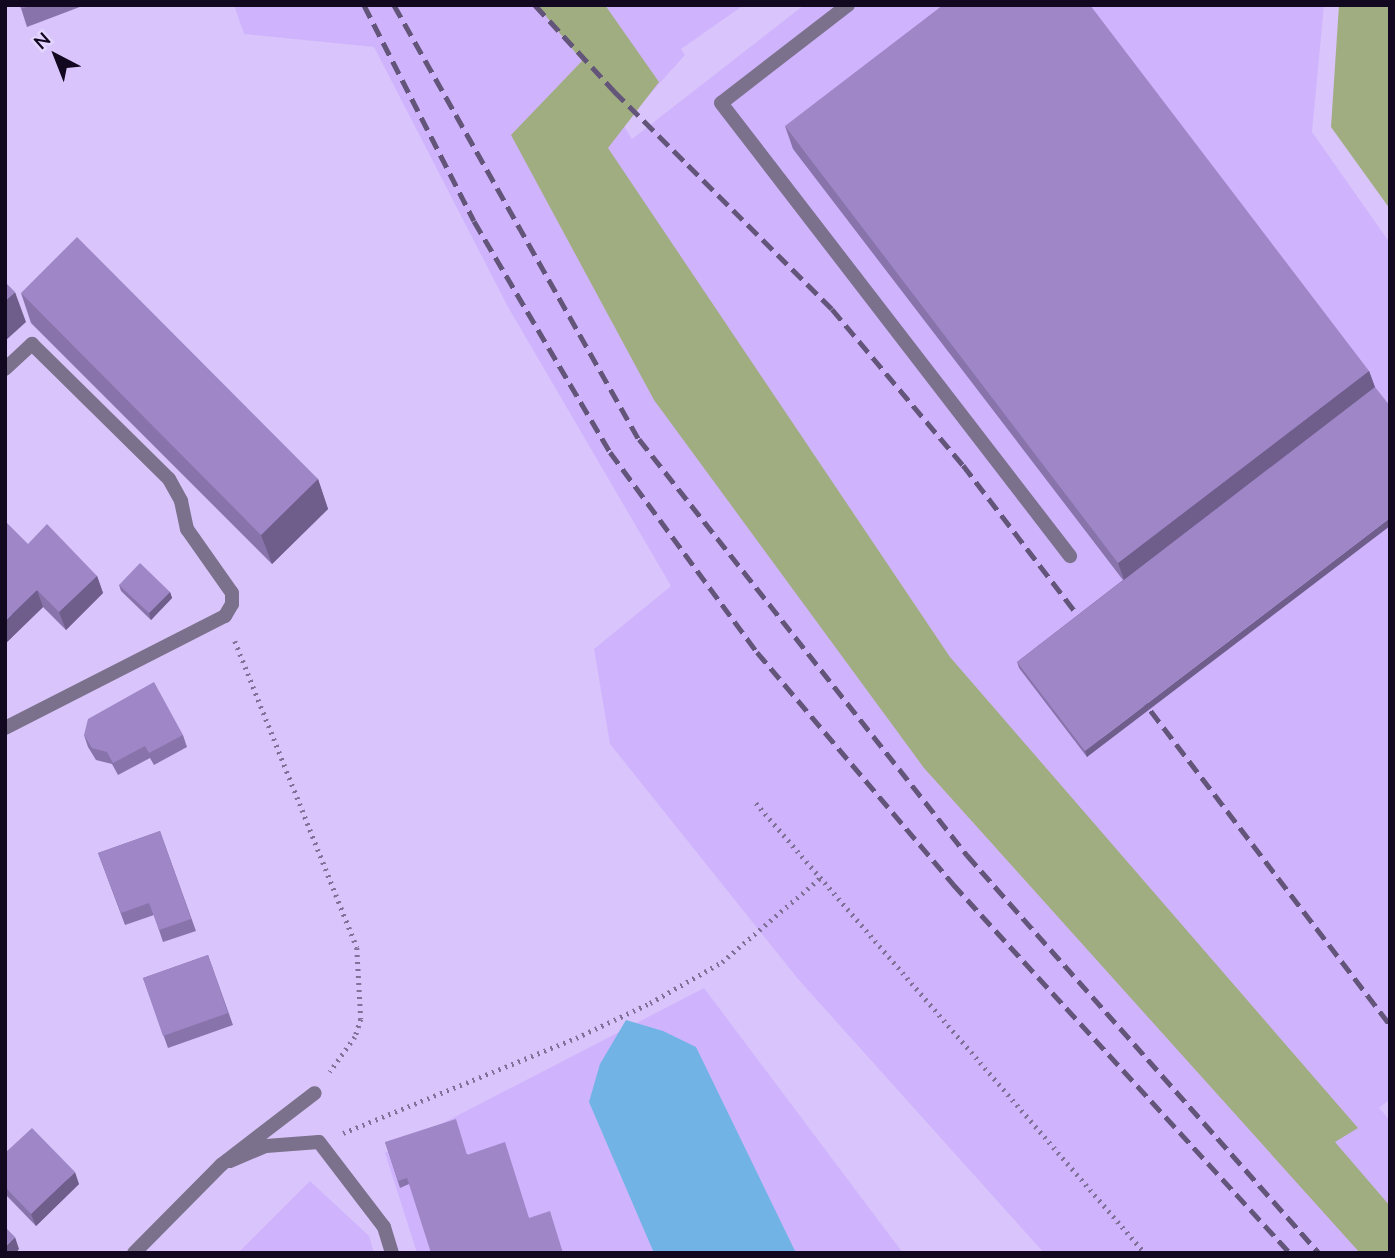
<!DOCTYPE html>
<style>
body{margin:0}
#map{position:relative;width:1395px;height:1258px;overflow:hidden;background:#d9c5fb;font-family:Mulish,sans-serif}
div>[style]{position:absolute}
.built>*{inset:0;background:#cfb4fd}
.green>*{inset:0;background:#a0ad81}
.water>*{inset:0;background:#70b3e4}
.path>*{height:4.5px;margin-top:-2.25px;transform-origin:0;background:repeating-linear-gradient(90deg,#807199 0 2px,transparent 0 7px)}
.lane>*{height:14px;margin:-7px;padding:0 7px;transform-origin:7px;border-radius:7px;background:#7b718c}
.street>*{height:14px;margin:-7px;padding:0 7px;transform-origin:7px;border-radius:7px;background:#7b718c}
.rail>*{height:5px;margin-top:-2.5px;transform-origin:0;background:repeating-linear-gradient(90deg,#635579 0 14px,transparent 0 21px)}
.wall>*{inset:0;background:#8973ab}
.shaded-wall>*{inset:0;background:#6f5e8b}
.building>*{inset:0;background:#9f86c7}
span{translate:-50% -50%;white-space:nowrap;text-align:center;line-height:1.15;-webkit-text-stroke:7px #e4d5fe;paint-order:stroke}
.frame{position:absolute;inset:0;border:7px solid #12081f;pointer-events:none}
.north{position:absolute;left:21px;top:21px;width:70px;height:70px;-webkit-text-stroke:5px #e4d5fe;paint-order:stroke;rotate:318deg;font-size:19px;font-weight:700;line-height:28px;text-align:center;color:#12081f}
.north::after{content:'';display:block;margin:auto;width:24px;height:32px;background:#12081f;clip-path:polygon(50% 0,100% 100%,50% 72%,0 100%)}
</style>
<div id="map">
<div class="built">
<div style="clip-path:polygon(234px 5px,744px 5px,681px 49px,685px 55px,623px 124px,632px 139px,804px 5px,1324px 5px,1312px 132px,1390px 243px,1390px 1099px,1379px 1108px,1390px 1120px,1390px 1253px,1044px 1253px,798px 979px,610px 744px,594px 649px,671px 586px,508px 307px,374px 47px,244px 34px)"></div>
<div style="clip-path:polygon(704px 988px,903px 1253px,417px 1253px,385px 1153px)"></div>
<div style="clip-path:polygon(310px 1181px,369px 1236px,374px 1253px,238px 1253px)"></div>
</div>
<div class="green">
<div style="clip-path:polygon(537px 5px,605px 5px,659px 82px,608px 148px,950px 657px,1358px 1128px,1335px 1142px,1390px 1206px,1390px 1253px,1360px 1253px,924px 768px,654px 400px,511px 135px,582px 61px)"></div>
<div style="clip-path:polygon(1339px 5px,1390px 5px,1390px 209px,1331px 127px)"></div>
</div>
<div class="water">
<div style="clip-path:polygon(626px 1020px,663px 1031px,696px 1047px,796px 1253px,654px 1253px,589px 1102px,600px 1064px)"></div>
</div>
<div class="path">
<div style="left:235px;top:641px;width:330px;rotate:68.3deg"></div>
<div style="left:357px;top:948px;width:71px;rotate:86.8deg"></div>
<div style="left:361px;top:1019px;width:19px;rotate:108deg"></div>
<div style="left:355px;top:1037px;width:43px;rotate:125.5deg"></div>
<div style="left:756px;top:803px;width:595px;rotate:49.16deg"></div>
<div style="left:343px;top:1133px;width:252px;rotate:-22.2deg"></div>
<div style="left:576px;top:1038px;width:82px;rotate:-25.3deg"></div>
<div style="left:650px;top:1003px;width:83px;rotate:-29.7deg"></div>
<div style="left:722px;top:962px;width:130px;rotate:-40.6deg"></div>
</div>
<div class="lane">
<div style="left:848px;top:5px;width:160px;rotate:142.3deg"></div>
<div style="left:721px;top:103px;width:572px;rotate:52.39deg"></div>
<div style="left:32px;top:344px;width:192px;rotate:44.6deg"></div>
<div style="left:169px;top:479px;width:25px;rotate:61deg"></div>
<div style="left:181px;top:501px;width:29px;rotate:78deg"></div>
<div style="left:187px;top:529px;width:78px;rotate:54.9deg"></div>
<div style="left:232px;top:593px;width:11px;rotate:90deg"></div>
<div style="left:230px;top:1161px;width:39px;rotate:-23deg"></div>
<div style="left:266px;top:1146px;width:53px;rotate:-4.3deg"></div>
<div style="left:319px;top:1142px;width:107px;rotate:52.6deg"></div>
<div style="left:384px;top:1227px;width:27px;rotate:73deg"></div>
</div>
<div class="street">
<div style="left:5px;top:369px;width:37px;rotate:-43deg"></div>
<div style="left:5px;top:728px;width:247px;rotate:-27deg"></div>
<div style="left:225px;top:616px;width:14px;rotate:-60deg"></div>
<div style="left:134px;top:1253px;width:124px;rotate:-45.3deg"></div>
<div style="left:221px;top:1165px;width:118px;rotate:-37.5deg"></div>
</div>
<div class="rail">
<div style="left:364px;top:5px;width:242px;rotate:63deg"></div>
<div style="left:474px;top:221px;width:268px;rotate:59.5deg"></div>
<div style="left:610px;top:452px;width:248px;rotate:53.7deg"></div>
<div style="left:757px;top:652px;width:304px;rotate:49.8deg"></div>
<div style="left:953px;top:884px;width:500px;rotate:47.6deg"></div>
<div style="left:394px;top:5px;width:498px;rotate:60.6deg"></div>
<div style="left:639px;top:439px;width:530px;rotate:51.75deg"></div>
<div style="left:967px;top:855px;width:531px;rotate:48.51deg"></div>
<div style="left:535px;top:5px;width:117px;rotate:47.4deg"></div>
<div style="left:614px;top:91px;width:308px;rotate:45deg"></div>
<div style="left:832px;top:309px;width:204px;rotate:50deg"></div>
<div style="left:963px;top:465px;width:208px;rotate:52.6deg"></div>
<div style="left:1138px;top:694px;width:416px;rotate:52.7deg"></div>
</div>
<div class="wall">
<div style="clip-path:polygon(20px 5px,85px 5px,27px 27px)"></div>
<div style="clip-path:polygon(785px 126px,1369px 371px,1375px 387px,1087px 757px,1019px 668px,1017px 662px,1123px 580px,793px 149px)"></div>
<div style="clip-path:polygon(21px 293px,318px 479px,328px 509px,272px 564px,31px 323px)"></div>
<div style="clip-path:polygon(28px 544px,97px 576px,103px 593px,66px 630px,43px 607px,5px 644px)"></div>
<div style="clip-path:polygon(119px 585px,170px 592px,172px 598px,151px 620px,121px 591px)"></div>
<div style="clip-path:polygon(84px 735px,183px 735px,187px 747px,154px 765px,150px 758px,118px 775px,112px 764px,96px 760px,88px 747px)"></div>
<div style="clip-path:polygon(160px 831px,196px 931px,163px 942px,154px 915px,125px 925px,98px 853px)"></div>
<div style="clip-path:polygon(208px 955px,233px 1025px,168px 1048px,143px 978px)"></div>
<div style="clip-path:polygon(385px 1142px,467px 1154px,563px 1253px,409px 1184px,400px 1188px)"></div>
<div style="clip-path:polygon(5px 1153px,79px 1184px,36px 1226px,5px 1194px)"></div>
</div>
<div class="shaded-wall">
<div style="clip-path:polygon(15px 292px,26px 322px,5px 341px,5px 301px)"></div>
<div style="clip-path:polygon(1369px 371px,1377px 393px,1126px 585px,1118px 563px)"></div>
<div style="clip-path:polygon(318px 479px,328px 509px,272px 564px,261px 535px)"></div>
<div style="clip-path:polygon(1390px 518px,1390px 526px,1087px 757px,1085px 751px)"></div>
<div style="clip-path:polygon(97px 576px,103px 593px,66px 630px,59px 612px)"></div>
<div style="clip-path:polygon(37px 590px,43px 607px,5px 644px,5px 621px)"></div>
<div style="clip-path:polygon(170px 592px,172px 598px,151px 620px,149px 613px)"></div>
<div style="clip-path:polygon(75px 1172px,79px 1184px,36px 1226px,31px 1214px)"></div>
<div style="clip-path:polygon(15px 1237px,19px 1249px,16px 1253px,5px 1253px,5px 1247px)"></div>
</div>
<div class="building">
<div style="clip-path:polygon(20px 5px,32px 5px,21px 9px)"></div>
<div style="clip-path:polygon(943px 5px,1090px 5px,1369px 371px,1118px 563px,785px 126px)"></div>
<div style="clip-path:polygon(77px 237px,318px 479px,261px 535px,21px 293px)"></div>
<div style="clip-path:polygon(5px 282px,15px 292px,5px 301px)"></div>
<div style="clip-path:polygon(1375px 387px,1390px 406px,1390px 518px,1085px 751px,1017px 662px)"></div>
<div style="clip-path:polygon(5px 521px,28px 544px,47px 524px,97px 576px,59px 612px,37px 590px,5px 621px)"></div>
<div style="clip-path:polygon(140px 563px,170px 592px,149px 613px,119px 585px)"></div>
<div style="clip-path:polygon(154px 682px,183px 735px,149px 753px,145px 746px,113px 763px,107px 752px,92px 748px,84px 735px,88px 719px)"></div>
<div style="clip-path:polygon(160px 831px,191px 919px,159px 930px,149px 903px,121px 913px,98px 853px)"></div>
<div style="clip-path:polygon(208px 955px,228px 1013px,163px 1036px,143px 978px)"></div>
<div style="clip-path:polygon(456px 1119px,467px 1155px,505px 1142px,529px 1218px,550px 1211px,563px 1253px,431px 1253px,407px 1178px,398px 1181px,385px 1142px)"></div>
<div style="clip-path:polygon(32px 1128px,75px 1172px,31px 1214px,5px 1187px,5px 1153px)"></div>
<div style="clip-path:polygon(5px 1227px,15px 1237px,5px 1247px)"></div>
</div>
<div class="frame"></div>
<div class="north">N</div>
</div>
